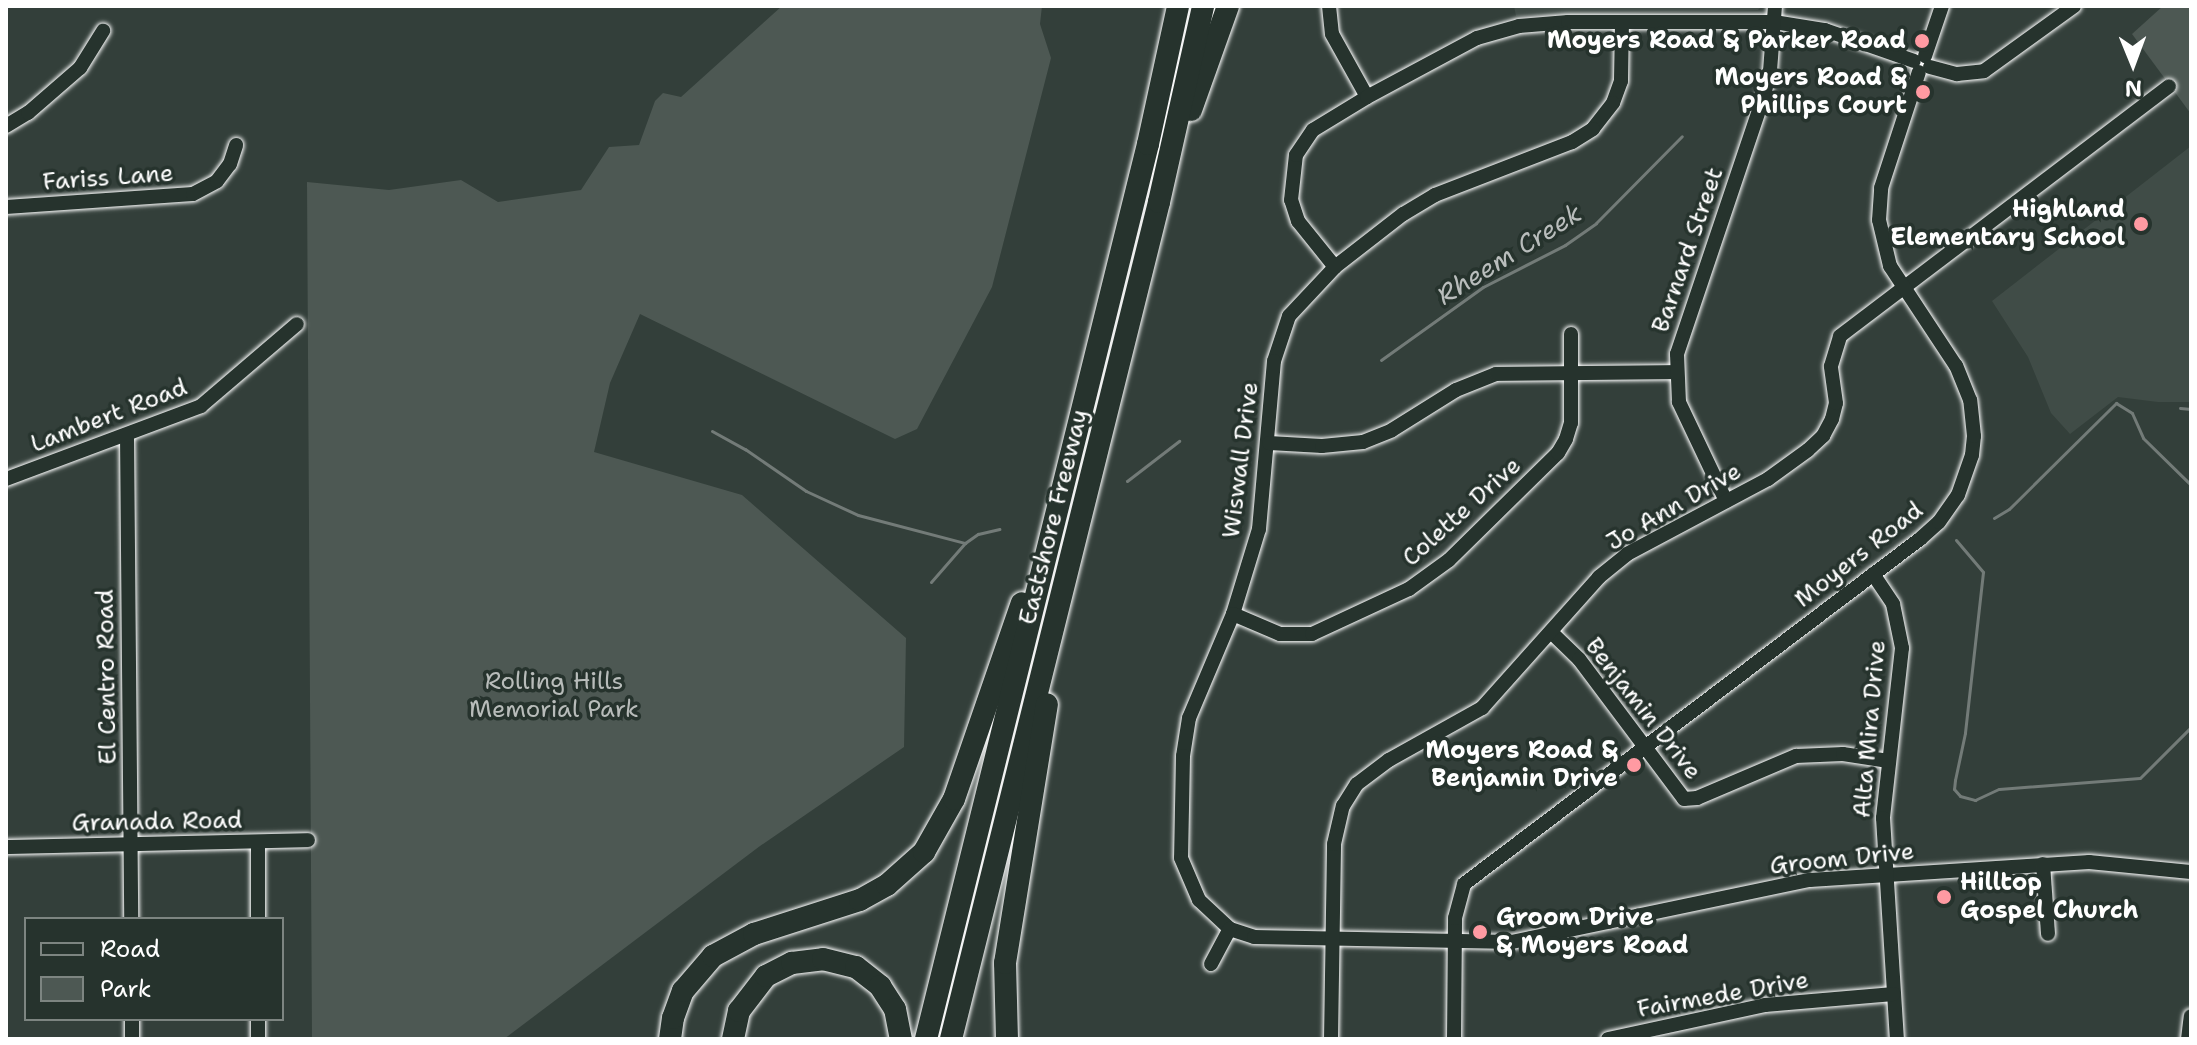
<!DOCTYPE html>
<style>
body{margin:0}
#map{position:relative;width:2197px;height:1045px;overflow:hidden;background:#333f3a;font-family:"Shantell Sans",sans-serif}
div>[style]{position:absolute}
.built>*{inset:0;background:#404c47}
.green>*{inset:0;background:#4d5853}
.stream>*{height:3px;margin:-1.5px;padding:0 1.5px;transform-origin:1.5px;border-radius:1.5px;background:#737b78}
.roads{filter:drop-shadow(0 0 2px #fff) drop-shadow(0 0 2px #fff)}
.minor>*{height:14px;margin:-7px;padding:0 7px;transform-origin:7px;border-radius:7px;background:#26332d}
.highway>*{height:22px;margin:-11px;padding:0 11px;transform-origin:11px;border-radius:11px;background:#26332d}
.dots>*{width:22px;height:22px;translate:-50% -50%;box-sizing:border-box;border:4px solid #26332d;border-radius:50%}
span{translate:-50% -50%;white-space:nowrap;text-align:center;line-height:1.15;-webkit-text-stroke:7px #26332d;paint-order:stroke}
.poi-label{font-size:24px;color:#fff;font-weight:700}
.right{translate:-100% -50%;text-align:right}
.left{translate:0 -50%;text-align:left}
.street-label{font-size:24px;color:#fff}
.park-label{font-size:24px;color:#b8bcba}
.water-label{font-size:26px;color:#b9bdbc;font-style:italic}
.frame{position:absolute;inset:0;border:8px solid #fff;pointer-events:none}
.legend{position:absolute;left:24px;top:917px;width:260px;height:104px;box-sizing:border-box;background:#26332d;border:2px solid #7d8581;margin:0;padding:10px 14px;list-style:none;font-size:24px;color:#fff}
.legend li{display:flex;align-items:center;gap:16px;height:40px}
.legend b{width:40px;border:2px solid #7d8581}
.north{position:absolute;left:2093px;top:24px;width:80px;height:80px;-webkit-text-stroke:6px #26332d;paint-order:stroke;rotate:179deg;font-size:22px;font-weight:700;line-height:32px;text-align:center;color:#fff}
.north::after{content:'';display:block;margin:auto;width:28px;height:36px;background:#fff;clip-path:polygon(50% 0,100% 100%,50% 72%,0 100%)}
</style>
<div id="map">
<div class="built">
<div style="clip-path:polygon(1514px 6px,1762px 6px,1758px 10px,1516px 16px)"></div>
<div style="clip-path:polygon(2191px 146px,2191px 402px,2158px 402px,2118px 397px,2070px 434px,2051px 413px,2028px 357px,1992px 301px)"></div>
</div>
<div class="green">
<div style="clip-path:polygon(782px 6px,1042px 6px,1040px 24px,1051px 58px,992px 287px,917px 429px,895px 439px,640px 314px,610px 383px,594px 452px,742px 495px,906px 638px,904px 747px,760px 846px,504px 1039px,312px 1039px,307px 182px,389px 190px,461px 180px,498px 202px,581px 190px,609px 147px,639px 145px,655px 101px,663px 93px,681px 97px)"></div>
<div style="clip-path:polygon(2163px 6px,2191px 6px,2191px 114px,2132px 34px)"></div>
</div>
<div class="stream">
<div style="left:1381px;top:360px;width:125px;rotate:-35.6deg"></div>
<div style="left:1483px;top:287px;width:92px;rotate:-27.1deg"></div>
<div style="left:1565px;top:245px;width:38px;rotate:-35deg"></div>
<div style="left:1596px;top:223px;width:122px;rotate:-45.3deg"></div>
<div style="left:2180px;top:408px;width:11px;rotate:5deg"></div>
<div style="left:712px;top:431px;width:38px;rotate:29deg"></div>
<div style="left:745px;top:449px;width:74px;rotate:34.5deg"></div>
<div style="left:806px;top:491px;width:57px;rotate:24.8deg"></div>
<div style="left:858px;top:515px;width:111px;rotate:14.7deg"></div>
<div style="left:1127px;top:481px;width:66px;rotate:-37.6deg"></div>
<div style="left:1994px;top:518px;width:17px;rotate:-31deg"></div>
<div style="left:2009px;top:509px;width:151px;rotate:-44.7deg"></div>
<div style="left:2116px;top:403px;width:19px;rotate:32deg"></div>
<div style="left:2132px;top:413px;width:27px;rotate:66deg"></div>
<div style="left:2143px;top:438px;width:67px;rotate:44.4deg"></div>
<div style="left:1956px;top:540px;width:42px;rotate:49.8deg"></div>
<div style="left:1983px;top:572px;width:162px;rotate:96.4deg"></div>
<div style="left:1965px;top:733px;width:48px;rotate:102deg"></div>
<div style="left:1955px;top:780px;width:9px;rotate:96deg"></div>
<div style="left:1954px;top:789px;width:9px;rotate:49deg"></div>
<div style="left:1960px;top:796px;width:16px;rotate:15deg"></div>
<div style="left:1975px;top:800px;width:26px;rotate:-25deg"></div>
<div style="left:1999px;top:789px;width:141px;rotate:-4.5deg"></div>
<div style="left:2140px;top:778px;width:72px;rotate:-45deg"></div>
<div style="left:931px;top:582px;width:52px;rotate:-48.9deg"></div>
<div style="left:965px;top:543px;width:16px;rotate:-35deg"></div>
<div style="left:978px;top:534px;width:22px;rotate:-13deg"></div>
</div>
<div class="roads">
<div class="minor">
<div style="left:1329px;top:6px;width:28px;rotate:84deg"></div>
<div style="left:1332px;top:34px;width:72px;rotate:60.9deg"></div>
<div style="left:1622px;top:22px;width:59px;rotate:91deg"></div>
<div style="left:1621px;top:81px;width:23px;rotate:110deg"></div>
<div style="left:1613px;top:103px;width:33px;rotate:128deg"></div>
<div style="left:1593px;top:129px;width:25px;rotate:148deg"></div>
<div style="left:1572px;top:142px;width:147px;rotate:158.9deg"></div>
<div style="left:1435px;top:195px;width:37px;rotate:149deg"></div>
<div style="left:1403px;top:214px;width:86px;rotate:142.1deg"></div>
<div style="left:1335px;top:267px;width:67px;rotate:133.2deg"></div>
<div style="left:1289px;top:316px;width:47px;rotate:108.4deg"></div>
<div style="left:1274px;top:361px;width:169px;rotate:95.1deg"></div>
<div style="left:1259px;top:529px;width:89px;rotate:107deg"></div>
<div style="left:1233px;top:614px;width:113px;rotate:112.9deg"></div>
<div style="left:1189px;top:718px;width:38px;rotate:99deg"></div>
<div style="left:1183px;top:756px;width:102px;rotate:91.1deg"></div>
<div style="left:1181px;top:858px;width:46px;rotate:66.8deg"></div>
<div style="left:1199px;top:900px;width:42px;rotate:43.1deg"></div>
<div style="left:1230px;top:929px;width:25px;rotate:18deg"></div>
<div style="left:1254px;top:937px;width:258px;rotate:1.1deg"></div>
<div style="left:1512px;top:942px;width:304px;rotate:-11.8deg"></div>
<div style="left:1810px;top:880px;width:280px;rotate:-3.7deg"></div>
<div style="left:2089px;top:862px;width:102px;rotate:5.6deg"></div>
<div style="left:1925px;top:56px;width:53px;rotate:-71.2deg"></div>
<div style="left:1930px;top:67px;width:28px;rotate:15deg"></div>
<div style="left:1957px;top:74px;width:27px;rotate:-6deg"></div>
<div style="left:1984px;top:71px;width:111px;rotate:-35.8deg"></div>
<div style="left:6px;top:126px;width:26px;rotate:-31deg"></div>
<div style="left:28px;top:113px;width:69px;rotate:-40.9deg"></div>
<div style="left:80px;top:68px;width:44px;rotate:-58.1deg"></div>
<div style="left:6px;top:207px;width:187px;rotate:-4deg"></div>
<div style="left:193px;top:194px;width:27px;rotate:-28deg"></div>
<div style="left:217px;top:181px;width:21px;rotate:-53deg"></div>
<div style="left:230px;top:164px;width:20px;rotate:-72deg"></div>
<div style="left:1335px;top:267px;width:59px;rotate:-128.8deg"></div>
<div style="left:1298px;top:221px;width:22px;rotate:-108deg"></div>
<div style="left:1291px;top:200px;width:45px;rotate:-83.7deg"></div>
<div style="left:1296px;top:155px;width:30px;rotate:-56deg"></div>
<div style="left:1313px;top:130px;width:63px;rotate:-31.4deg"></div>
<div style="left:1367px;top:97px;width:125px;rotate:-28.2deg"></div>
<div style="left:1477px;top:38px;width:44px;rotate:-15.9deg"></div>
<div style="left:1519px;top:26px;width:49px;rotate:-4.7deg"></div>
<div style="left:1568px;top:22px;width:206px"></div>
<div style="left:1774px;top:22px;width:52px;rotate:8.9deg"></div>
<div style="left:1825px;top:30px;width:94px;rotate:19.2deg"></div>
<div style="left:127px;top:435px;width:484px;rotate:89.5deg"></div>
<div style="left:1269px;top:443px;width:53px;rotate:3.2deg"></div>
<div style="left:1322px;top:446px;width:41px;rotate:-5.6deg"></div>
<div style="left:1363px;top:442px;width:31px;rotate:-22deg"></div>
<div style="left:1392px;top:430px;width:75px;rotate:-32deg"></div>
<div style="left:1456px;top:390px;width:43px;rotate:-21.8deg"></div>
<div style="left:1496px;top:374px;width:180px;rotate:-0.6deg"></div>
<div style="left:6px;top:479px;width:208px;rotate:-20.5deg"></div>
<div style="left:201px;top:406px;width:126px;rotate:-40.5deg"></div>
<div style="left:1726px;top:501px;width:110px;rotate:-115.4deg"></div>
<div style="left:1679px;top:402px;width:48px;rotate:-92.4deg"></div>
<div style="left:1677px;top:354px;width:269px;rotate:-71.4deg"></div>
<div style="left:1763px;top:99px;width:29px;rotate:-76deg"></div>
<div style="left:1770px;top:71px;width:65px;rotate:-85.6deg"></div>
<div style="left:1873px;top:574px;width:36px;rotate:56deg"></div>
<div style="left:1893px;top:604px;width:45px;rotate:78.4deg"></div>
<div style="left:1902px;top:648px;width:171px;rotate:96.4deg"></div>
<div style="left:1883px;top:818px;width:221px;rotate:86.4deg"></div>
<div style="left:1233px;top:614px;width:51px;rotate:23.1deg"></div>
<div style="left:1280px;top:634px;width:32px"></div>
<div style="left:1312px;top:634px;width:107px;rotate:-24.9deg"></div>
<div style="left:1409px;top:589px;width:49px;rotate:-35.9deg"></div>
<div style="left:1449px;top:560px;width:153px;rotate:-44.5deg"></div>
<div style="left:1558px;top:453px;width:16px;rotate:-60deg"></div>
<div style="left:1566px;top:439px;width:17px;rotate:-73deg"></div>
<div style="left:1571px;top:423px;width:89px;rotate:-90deg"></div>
<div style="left:1551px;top:632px;width:39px;rotate:44deg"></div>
<div style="left:1579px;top:659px;width:175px;rotate:53.1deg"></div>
<div style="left:1684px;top:799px;width:13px;rotate:-4deg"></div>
<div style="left:1697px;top:798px;width:108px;rotate:-23deg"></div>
<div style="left:1796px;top:756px;width:47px;rotate:-2.4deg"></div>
<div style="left:1843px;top:754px;width:46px;rotate:8.8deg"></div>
<div style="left:258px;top:842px;width:77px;rotate:90deg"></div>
<div style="left:6px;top:847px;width:302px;rotate:-1.3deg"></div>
<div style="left:2043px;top:864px;width:70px;rotate:85.9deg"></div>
<div style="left:1211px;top:964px;width:40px;rotate:-62deg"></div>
<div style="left:132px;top:1019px;width:20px;rotate:90deg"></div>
<div style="left:258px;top:1019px;width:20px;rotate:90deg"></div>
<div style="left:1331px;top:1039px;width:195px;rotate:-89.1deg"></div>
<div style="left:1334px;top:844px;width:39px;rotate:-77deg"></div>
<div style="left:1343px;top:806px;width:26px;rotate:-58deg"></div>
<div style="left:1357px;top:784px;width:40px;rotate:-37deg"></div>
<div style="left:1389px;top:760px;width:107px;rotate:-29.2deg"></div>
<div style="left:1482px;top:708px;width:176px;rotate:-48.2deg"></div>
<div style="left:1599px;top:577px;width:36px;rotate:-39deg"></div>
<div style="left:1627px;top:554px;width:160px;rotate:-28deg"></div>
<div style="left:1768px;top:479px;width:49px;rotate:-35.9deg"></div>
<div style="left:1808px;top:450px;width:21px;rotate:-43deg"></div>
<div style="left:1823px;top:436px;width:19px;rotate:-62deg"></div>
<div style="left:1832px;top:419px;width:16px;rotate:-76deg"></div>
<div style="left:1836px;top:403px;width:37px;rotate:-98deg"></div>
<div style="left:1831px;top:366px;width:31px;rotate:-73deg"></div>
<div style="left:1840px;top:336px;width:413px;rotate:-37.2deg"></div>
<div style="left:1454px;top:1039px;width:121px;rotate:-89.5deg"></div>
<div style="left:1455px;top:918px;width:35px;rotate:-75deg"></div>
<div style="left:1464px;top:884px;width:572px;rotate:-37.11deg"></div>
<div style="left:1920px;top:539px;width:25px;rotate:-42deg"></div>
<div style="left:1939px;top:522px;width:33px;rotate:-55deg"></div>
<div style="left:1958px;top:495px;width:42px;rotate:-70.7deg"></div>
<div style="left:1972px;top:455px;width:19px;rotate:-84deg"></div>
<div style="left:1974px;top:436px;width:36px;rotate:-96deg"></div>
<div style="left:1970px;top:400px;width:37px;rotate:-112deg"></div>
<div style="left:1956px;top:366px;width:120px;rotate:-123.4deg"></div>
<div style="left:1890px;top:266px;width:47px;rotate:-103.4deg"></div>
<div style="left:1879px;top:220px;width:32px;rotate:-86deg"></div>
<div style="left:1881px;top:188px;width:122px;rotate:-71.9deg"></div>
<div style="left:1608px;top:1039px;width:161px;rotate:-12.2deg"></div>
<div style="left:1765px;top:1005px;width:129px;rotate:-4.9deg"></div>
<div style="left:2188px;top:1039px;width:23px;rotate:-83deg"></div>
</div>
<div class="highway">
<div style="left:1191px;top:110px;width:110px;rotate:-70.4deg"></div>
<div style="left:670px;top:1039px;width:21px;rotate:-82deg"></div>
<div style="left:673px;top:1018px;width:29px;rotate:-70deg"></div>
<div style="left:683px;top:991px;width:46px;rotate:-49.4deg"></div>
<div style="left:713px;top:956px;width:47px;rotate:-28.2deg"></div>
<div style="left:754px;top:934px;width:111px;rotate:-17.8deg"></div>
<div style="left:860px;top:900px;width:31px;rotate:-29deg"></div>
<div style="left:887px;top:885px;width:50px;rotate:-41.7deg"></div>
<div style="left:924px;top:852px;width:61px;rotate:-60.5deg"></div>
<div style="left:954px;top:799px;width:207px;rotate:-70.9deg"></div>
<div style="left:733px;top:1039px;width:29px;rotate:-78deg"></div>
<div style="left:739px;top:1011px;width:44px;rotate:-52.4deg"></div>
<div style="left:766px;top:976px;width:29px;rotate:-27deg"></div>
<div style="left:792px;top:963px;width:31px;rotate:-7deg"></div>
<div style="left:823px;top:959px;width:34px;rotate:14deg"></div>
<div style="left:856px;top:967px;width:31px;rotate:38deg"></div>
<div style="left:880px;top:986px;width:27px;rotate:57deg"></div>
<div style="left:895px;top:1009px;width:31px;rotate:79deg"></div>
<div style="left:926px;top:1039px;width:922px;rotate:-76.07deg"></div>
<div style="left:1148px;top:144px;width:141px;rotate:-77.7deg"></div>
<div style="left:951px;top:1039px;width:862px;rotate:-76.04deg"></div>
<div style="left:1159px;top:202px;width:201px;rotate:-77.3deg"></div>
<div style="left:1007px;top:1039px;width:76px;rotate:-91.5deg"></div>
<div style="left:1005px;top:963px;width:262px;rotate:-80.8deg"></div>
</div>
</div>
<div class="dots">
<div style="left:1922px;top:41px;background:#ff9aa2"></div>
<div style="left:1923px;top:92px;background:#ff9aa2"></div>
<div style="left:2141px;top:224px;background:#ff9aa2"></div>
<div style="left:1634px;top:765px;background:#ff9aa2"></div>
<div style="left:1944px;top:897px;background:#ff9aa2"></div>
<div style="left:1480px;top:932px;background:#ff9aa2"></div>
</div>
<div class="poi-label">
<span class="right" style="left:1906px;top:41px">Moyers Road &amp; Parker Road</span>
<span class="right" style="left:1907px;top:92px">Moyers Road &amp;<br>Phillips Court</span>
<span class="right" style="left:2125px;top:224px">Highland<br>Elementary School</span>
<span class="right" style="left:1618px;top:765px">Moyers Road &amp;<br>Benjamin Drive</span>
<span class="left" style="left:1960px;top:897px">Hilltop<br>Gospel Church</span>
<span class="left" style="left:1496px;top:932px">Groom Drive<br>&amp; Moyers Road</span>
</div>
<div class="street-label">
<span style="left:108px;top:178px;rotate:-4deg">Fariss Lane</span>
<span style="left:1688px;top:250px;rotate:-71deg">Barnard Street</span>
<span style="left:109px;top:416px;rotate:-21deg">Lambert Road</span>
<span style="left:1241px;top:460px;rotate:-83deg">Wiswall Drive</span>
<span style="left:1674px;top:507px;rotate:-30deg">Jo Ann Drive</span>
<span style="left:1462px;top:512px;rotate:-42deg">Colette Drive</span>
<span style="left:1054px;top:517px;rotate:-76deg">Eastshore Freeway</span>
<span style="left:1859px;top:555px;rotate:-38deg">Moyers Road</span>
<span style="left:107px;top:677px;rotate:-91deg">El Centro Road</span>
<span style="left:1643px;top:709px;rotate:52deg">Benjamin Drive</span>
<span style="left:1870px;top:729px;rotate:-85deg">Alta Mira Drive</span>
<span style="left:157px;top:822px;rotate:-1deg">Granada Road</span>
<span style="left:1842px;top:859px;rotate:-6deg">Groom Drive</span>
<span style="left:1723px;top:995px;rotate:-10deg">Fairmede Drive</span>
</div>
<div class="park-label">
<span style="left:554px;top:696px">Rolling Hills<br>Memorial Park</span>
</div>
<div class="water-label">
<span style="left:1509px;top:254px;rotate:-32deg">Rheem Creek</span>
</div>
<div class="frame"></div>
<ul class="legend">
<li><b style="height:10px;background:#26332d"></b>Road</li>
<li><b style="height:22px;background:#4d5853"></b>Park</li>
</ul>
<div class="north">N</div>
</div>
